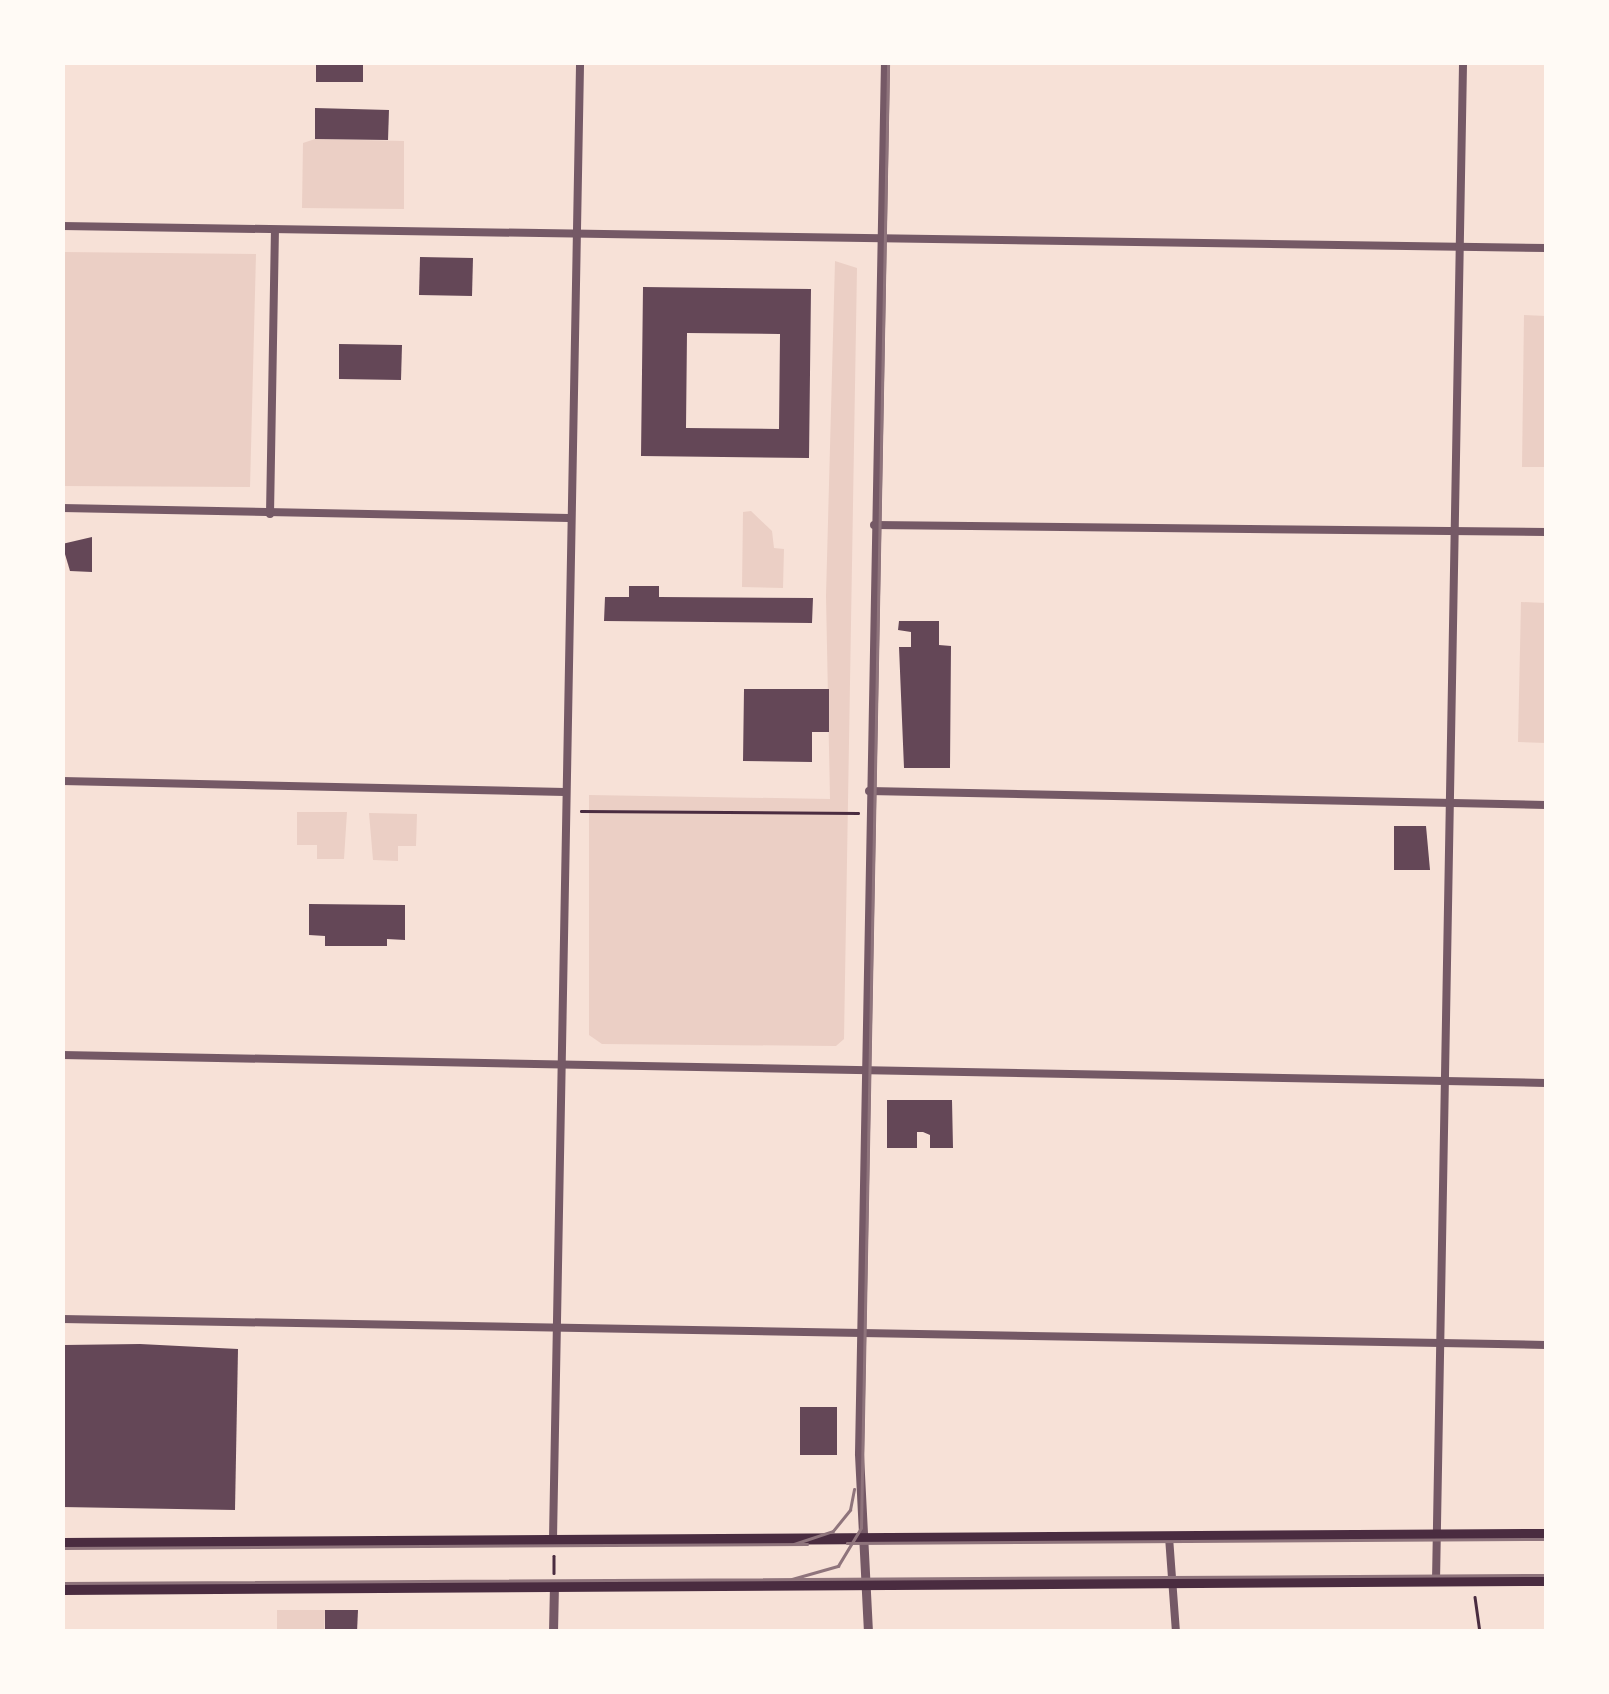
<!DOCTYPE html>
<style>
body{margin:0}
#map{position:relative;width:1609px;height:1694px;overflow:hidden;background:#f7e1d7;font-family:"Varela Round",sans-serif}
div>[style]{position:absolute}
.green>*{inset:0;background:#ebcfc5}
.building>*{inset:0;background:#644757}
.path>*{height:2.5px;margin:-1.25px;padding:0 1.25px;transform-origin:1.25px;border-radius:1.25px;background:#4a2c40}
.minor>*{height:8px;margin:-4px;padding:0 4px;transform-origin:4px;border-radius:4px;background:#755966}
.tertiary>*{height:9px;margin:-4.5px;padding:0 4.5px;transform-origin:4.5px;border-radius:4.5px;background:#755966}
.primary>*{height:11px;margin:-5.5px;padding:0 5.5px;transform-origin:5.5px;border-radius:5.5px;background:#4a2c40}
.tram>*{height:2.5px;margin:-1.25px;padding:0 1.25px;transform-origin:1.25px;border-radius:1.25px;background:#8f747c}
span{translate:-50% -50%;white-space:nowrap;text-align:center;line-height:1.15;-webkit-text-stroke:8px #fffaf5;paint-order:stroke}
.frame{position:absolute;inset:0;border:65px solid #fffaf5;pointer-events:none}
</style>
<div id="map">
<div class="green">
<div style="clip-path:polygon(315px 139px,404px 141px,404px 209px,302px 208px,303px 143px)"></div>
<div style="clip-path:polygon(63px 252px,256px 254px,250px 487px,63px 486px)"></div>
<div style="clip-path:polygon(835px 261px,857px 268px,844px 1039px,836px 1046px,602px 1044px,589px 1035px,589px 795px,830px 799px,826px 596px)"></div>
<div style="clip-path:polygon(1524px 315px,1546px 316px,1546px 467px,1522px 467px)"></div>
<div style="clip-path:polygon(751px 511px,772px 531px,774px 548px,784px 549px,783px 588px,742px 587px,743px 512px)"></div>
<div style="clip-path:polygon(1521px 602px,1546px 603px,1546px 743px,1518px 742px)"></div>
<div style="clip-path:polygon(297px 812px,347px 812px,344px 859px,317px 859px,317px 845px,297px 845px)"></div>
<div style="clip-path:polygon(369px 813px,417px 814px,416px 846px,398px 846px,398px 861px,373px 860px)"></div>
<div style="clip-path:polygon(277px 1610px,325px 1610px,324px 1631px,277px 1631px)"></div>
</div>
<div class="building">
<div style="clip-path:polygon(316px 62px,363px 62px,363px 82px,316px 82px)"></div>
<div style="clip-path:polygon(315px 108px,389px 110px,388px 140px,315px 139px)"></div>
<div style="clip-path:polygon(420px 257px,473px 258px,472px 296px,419px 295px)"></div>
<div style="clip-path:polygon(evenodd,643px 287px,811px 289px,809px 458px,641px 456px,643px 287px,687px 333px,780px 334px,779px 429px,686px 428px,687px 333px)"></div>
<div style="clip-path:polygon(339px 344px,402px 345px,401px 380px,339px 379px)"></div>
<div style="clip-path:polygon(92px 537px,92px 572px,70px 571px,62px 544px)"></div>
<div style="clip-path:polygon(629px 586px,659px 586px,659px 597px,813px 598px,812px 623px,604px 621px,605px 597px,629px 597px)"></div>
<div style="clip-path:polygon(899px 621px,939px 621px,939px 645px,951px 646px,950px 768px,904px 768px,899px 647px,911px 647px,911px 632px,898px 630px)"></div>
<div style="clip-path:polygon(744px 689px,829px 689px,829px 732px,812px 732px,812px 762px,743px 761px)"></div>
<div style="clip-path:polygon(1394px 826px,1426px 826px,1430px 870px,1394px 870px)"></div>
<div style="clip-path:polygon(309px 904px,405px 905px,405px 940px,387px 939px,387px 946px,325px 946px,325px 936px,309px 935px)"></div>
<div style="clip-path:polygon(887px 1100px,952px 1100px,953px 1148px,930px 1148px,930px 1135px,923px 1132px,917px 1132px,917px 1148px,887px 1148px)"></div>
<div style="clip-path:polygon(140px 1344px,238px 1349px,235px 1510px,62px 1507px,64px 1345px)"></div>
<div style="clip-path:polygon(800px 1407px,837px 1407px,837px 1455px,800px 1455px)"></div>
<div style="clip-path:polygon(325px 1610px,358px 1610px,357px 1632px,325px 1632px)"></div>
</div>
<div class="path">
<div style="left:581px;top:811px;width:277px;rotate:0.4deg"></div>
<div style="left:554px;top:1556px;width:17px;rotate:90deg"></div>
<div style="left:1475px;top:1597px;width:35px;rotate:82deg"></div>
</div>
<div class="minor">
<div style="left:62px;top:226px;width:1484px;rotate:0.85deg"></div>
<div style="left:62px;top:508px;width:507px;rotate:1.13deg"></div>
<div style="left:270px;top:514px;width:282px;rotate:-89deg"></div>
<div style="left:874px;top:525px;width:672px;rotate:0.6deg"></div>
<div style="left:62px;top:781px;width:503px;rotate:1.25deg"></div>
<div style="left:869px;top:791px;width:677px;rotate:1.18deg"></div>
<div style="left:62px;top:1055px;width:1484px;rotate:1.08deg"></div>
<div style="left:62px;top:1319px;width:1484px;rotate:1deg"></div>
<div style="left:1169px;top:1537px;width:95px;rotate:85.8deg"></div>
<div style="left:553px;top:1539px;width:1477px;rotate:-88.95deg"></div>
<div style="left:1436px;top:1581px;width:1519px;rotate:-88.98deg"></div>
</div>
<div class="tertiary">
<div style="left:553px;top:1632px;width:46px;rotate:-88.8deg"></div>
<div style="left:868px;top:1632px;width:179px;rotate:-92.9deg"></div>
<div style="left:859px;top:1453px;width:1391px;rotate:-88.93deg"></div>
</div>
<div class="primary">
<div style="left:62px;top:1543px;width:1484px;rotate:-0.35deg"></div>
<div style="left:62px;top:1589px;width:1484px;rotate:-0.35deg"></div>
</div>
<div class="tram">
<div style="left:847px;top:1543px;width:699px;rotate:-0.33deg"></div>
<div style="left:794px;top:1544px;width:41px;rotate:-18.4deg"></div>
<div style="left:833px;top:1531px;width:27px;rotate:-51deg"></div>
<div style="left:850px;top:1510px;width:21px;rotate:-79deg"></div>
<div style="left:62px;top:1548px;width:745px;rotate:-0.31deg"></div>
<div style="left:792px;top:1579px;width:48px;rotate:-15.8deg"></div>
<div style="left:838px;top:1566px;width:44px;rotate:-58.8deg"></div>
<div style="left:861px;top:1528px;width:1466px;rotate:-88.94deg"></div>
<div style="left:62px;top:1583px;width:1484px;rotate:-0.31deg"></div>
</div>
<div class="frame"></div>
</div>
